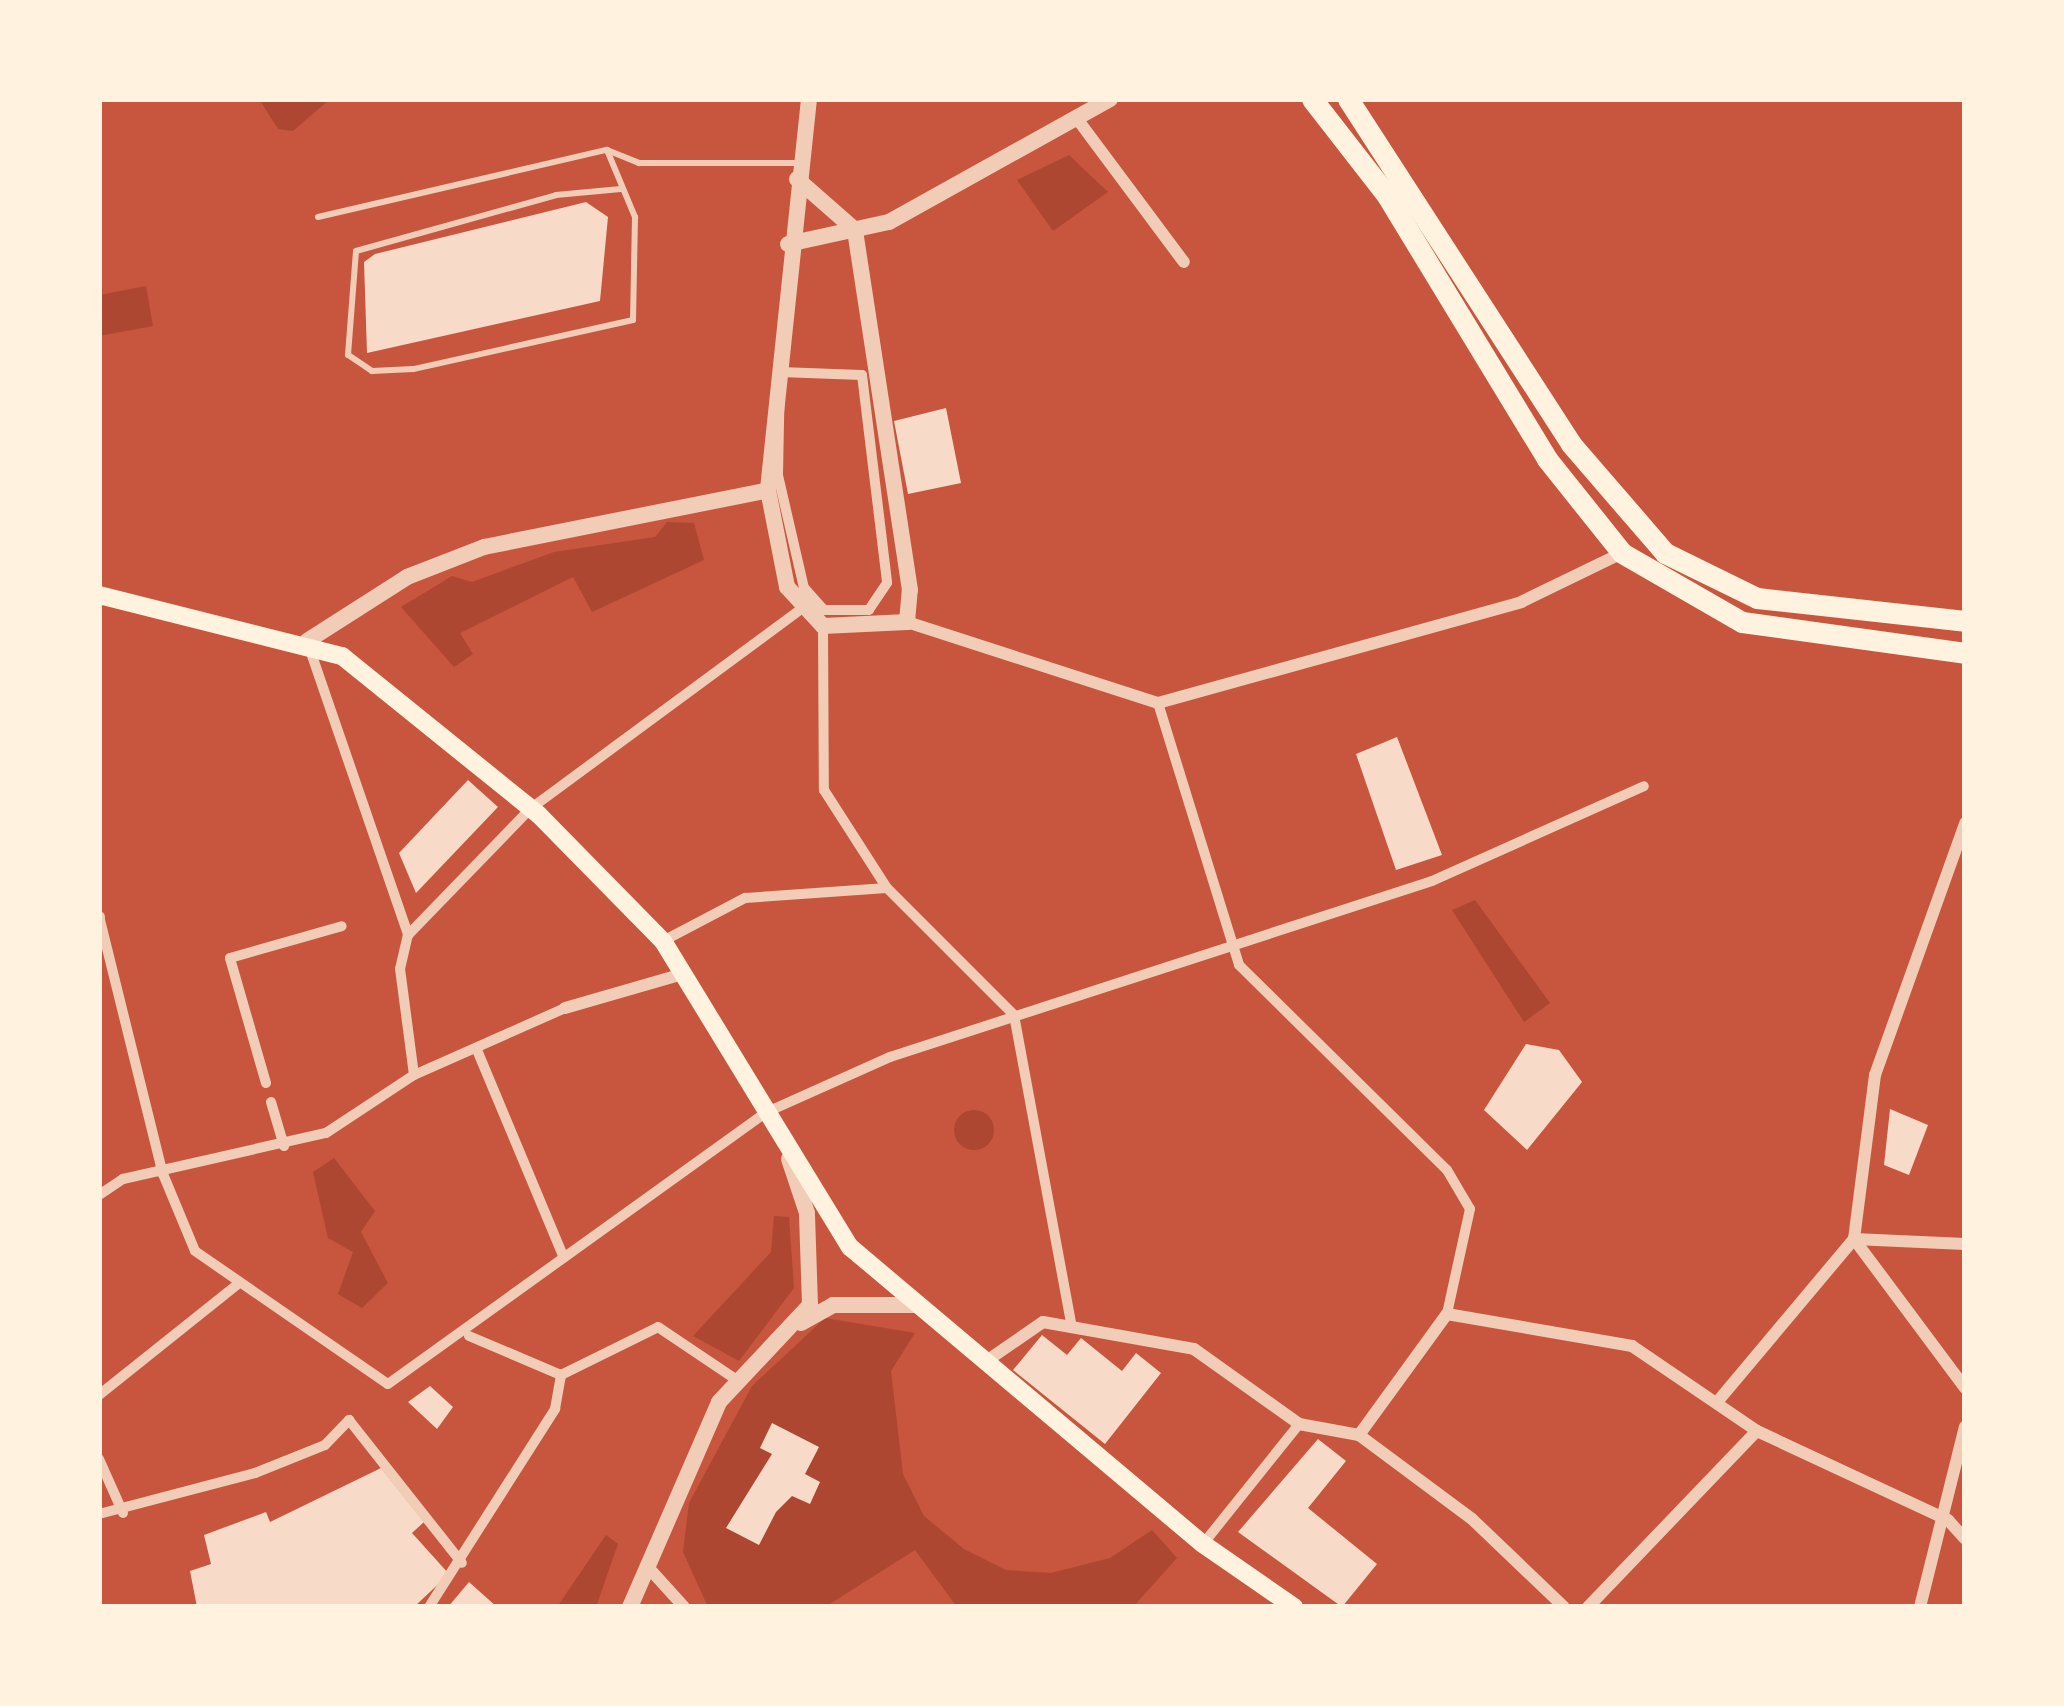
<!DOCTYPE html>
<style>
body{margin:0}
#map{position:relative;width:2064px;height:1706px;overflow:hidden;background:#c8553d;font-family:"PT Serif",serif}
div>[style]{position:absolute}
.green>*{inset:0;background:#ae4732}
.round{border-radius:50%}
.building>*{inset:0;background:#f7dbc8}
.service>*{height:6px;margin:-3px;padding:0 3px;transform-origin:3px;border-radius:3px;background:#f1ccb7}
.pedestrian>*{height:10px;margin:-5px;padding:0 5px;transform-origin:5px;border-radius:5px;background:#f1ccb7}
.minor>*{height:12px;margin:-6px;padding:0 6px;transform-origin:6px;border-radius:6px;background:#f1ccb7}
.tertiary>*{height:16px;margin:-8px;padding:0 8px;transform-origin:8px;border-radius:8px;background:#f1ccb7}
.secondary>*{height:18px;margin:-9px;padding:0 9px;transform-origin:9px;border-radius:9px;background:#fff3e0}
.primary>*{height:21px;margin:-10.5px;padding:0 10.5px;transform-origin:10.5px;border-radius:10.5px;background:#fff3e0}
span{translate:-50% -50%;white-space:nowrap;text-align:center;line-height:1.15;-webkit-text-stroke:10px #fff3e0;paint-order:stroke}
.frame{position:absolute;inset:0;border:102px solid #fff3e0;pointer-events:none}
</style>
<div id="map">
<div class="green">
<div style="clip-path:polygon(259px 99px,330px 99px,293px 131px,278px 129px)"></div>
<div style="clip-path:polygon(1069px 155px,1108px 192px,1053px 231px,1017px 180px)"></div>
<div style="clip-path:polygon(146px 286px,153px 326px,99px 336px,99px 295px)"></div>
<div style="clip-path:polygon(667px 522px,694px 523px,704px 560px,592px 612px,573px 577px,460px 633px,473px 654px,454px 667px,401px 607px,452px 576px,472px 582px,554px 552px,655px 537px)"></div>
<div style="clip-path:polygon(1475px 900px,1550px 1003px,1524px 1022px,1452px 910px)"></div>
<div class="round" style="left:954px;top:1110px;width:40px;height:40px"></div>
<div style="clip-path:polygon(334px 1158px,375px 1211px,361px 1232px,388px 1283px,362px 1308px,338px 1294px,353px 1252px,328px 1238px,313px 1172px)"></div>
<div style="clip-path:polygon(774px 1216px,789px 1217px,794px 1288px,739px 1361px,693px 1336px,771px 1252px)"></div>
<div style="clip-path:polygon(825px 1318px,915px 1333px,891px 1371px,903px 1474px,924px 1516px,964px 1549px,1006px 1570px,1051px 1573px,1110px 1558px,1152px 1530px,1177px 1558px,1133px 1607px,957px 1607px,915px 1550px,825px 1607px,708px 1607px,683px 1552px,689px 1503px,752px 1386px)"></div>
<div style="clip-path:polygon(606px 1535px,618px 1544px,596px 1607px,557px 1607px)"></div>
</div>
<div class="building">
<div style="clip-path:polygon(586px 202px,608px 217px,600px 301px,367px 353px,364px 262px,375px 254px)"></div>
<div style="clip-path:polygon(946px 408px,961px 483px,908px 494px,894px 421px)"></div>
<div style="clip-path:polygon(1397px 737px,1442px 855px,1396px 870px,1356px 754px)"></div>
<div style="clip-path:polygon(468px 780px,498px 807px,416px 893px,399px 853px)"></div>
<div style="clip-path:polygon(1526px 1044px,1559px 1050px,1582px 1082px,1527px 1150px,1484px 1110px)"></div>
<div style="clip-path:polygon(1890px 1109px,1928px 1125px,1909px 1175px,1884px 1165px)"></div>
<div style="clip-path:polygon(1042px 1335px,1067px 1355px,1081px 1338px,1122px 1371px,1136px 1353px,1161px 1373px,1105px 1444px,1013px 1370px)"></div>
<div style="clip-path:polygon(430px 1386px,453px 1407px,437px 1429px,408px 1402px)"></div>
<div style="clip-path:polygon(772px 1423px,819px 1447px,805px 1474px,820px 1482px,810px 1504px,792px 1496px,776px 1512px,759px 1545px,726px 1528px,772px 1454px,760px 1448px)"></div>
<div style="clip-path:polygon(1318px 1439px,1346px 1461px,1308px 1508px,1377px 1564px,1342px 1607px,1238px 1532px)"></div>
<div style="clip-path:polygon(381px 1468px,424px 1522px,412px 1533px,449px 1574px,414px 1607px,197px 1607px,190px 1571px,211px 1564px,204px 1535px,266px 1512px,270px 1522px)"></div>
<div style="clip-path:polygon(469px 1582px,497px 1607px,448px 1607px)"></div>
</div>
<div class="service">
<div style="left:607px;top:150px;width:73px;rotate:67.3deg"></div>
<div style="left:635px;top:217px;width:103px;rotate:91.1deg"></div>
<div style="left:633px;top:320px;width:225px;rotate:167.4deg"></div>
<div style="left:413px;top:369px;width:41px;rotate:177.2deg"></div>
<div style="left:372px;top:371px;width:29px;rotate:-146deg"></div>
<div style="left:348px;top:355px;width:104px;rotate:-85.6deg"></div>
<div style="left:356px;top:251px;width:208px;rotate:-15.6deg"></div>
<div style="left:556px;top:195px;width:65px;rotate:-5.3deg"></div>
<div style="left:318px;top:217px;width:297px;rotate:-13.1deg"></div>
<div style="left:607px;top:150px;width:35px;rotate:22deg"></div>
<div style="left:639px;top:163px;width:161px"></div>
</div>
<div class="pedestrian">
<div style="left:780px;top:372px;width:82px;rotate:2.1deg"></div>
<div style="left:862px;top:375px;width:209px;rotate:83.1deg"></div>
<div style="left:887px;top:583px;width:32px;rotate:124deg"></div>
<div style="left:869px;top:610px;width:45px;rotate:180deg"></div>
<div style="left:824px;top:610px;width:30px;rotate:-132deg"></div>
<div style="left:804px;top:588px;width:116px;rotate:-103deg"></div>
<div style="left:778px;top:475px;width:103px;rotate:-88.9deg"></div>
<div style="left:823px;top:626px;width:164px;rotate:89.7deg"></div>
<div style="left:824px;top:790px;width:117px;rotate:57.3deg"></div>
<div style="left:887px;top:888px;width:180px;rotate:45deg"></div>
<div style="left:1014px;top:1015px;width:312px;rotate:79.5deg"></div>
<div style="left:308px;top:644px;width:308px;rotate:71deg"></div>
<div style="left:1158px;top:703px;width:274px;rotate:72.8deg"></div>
<div style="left:1239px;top:965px;width:292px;rotate:44.6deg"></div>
<div style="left:1447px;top:1170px;width:45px;rotate:59.5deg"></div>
<div style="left:1470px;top:1209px;width:107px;rotate:102.4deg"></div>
<div style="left:100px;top:920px;width:262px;rotate:76.1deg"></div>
<div style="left:163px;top:1174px;width:83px;rotate:67.4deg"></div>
<div style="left:195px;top:1251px;width:234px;rotate:34.6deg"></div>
<div style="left:388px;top:1384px;width:467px;rotate:-35.7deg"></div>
<div style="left:767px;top:1112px;width:135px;rotate:-24.1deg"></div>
<div style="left:890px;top:1057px;width:570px;rotate:-17.99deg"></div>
<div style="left:1432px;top:881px;width:232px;rotate:-24.1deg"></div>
<div style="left:663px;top:941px;width:93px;rotate:-27.7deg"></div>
<div style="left:745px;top:898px;width:142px;rotate:-4deg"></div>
<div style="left:477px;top:1050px;width:225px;rotate:67.3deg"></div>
<div style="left:414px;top:1075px;width:107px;rotate:-97.5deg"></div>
<div style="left:400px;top:969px;width:35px;rotate:-77deg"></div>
<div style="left:408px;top:935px;width:175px;rotate:-45.9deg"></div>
<div style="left:530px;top:809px;width:334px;rotate:-36.4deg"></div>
<div style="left:266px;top:1083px;width:130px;rotate:-106.1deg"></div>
<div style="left:230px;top:958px;width:116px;rotate:-15.9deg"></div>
<div style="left:271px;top:1102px;width:46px;rotate:73.5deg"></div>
<div style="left:99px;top:1195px;width:29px;rotate:-34deg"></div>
<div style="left:123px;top:1179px;width:208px;rotate:-12.8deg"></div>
<div style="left:326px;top:1133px;width:105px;rotate:-33.4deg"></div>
<div style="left:414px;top:1075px;width:165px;rotate:-23.9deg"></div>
<div style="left:469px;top:1336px;width:100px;rotate:23deg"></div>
<div style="left:561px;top:1375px;width:108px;rotate:-26.3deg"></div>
<div style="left:658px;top:1327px;width:95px;rotate:33.9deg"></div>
<div style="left:99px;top:1395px;width:176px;rotate:-38.6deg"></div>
<div style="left:99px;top:1459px;width:59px;rotate:66deg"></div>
<div style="left:99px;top:1514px;width:161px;rotate:-14.7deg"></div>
<div style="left:255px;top:1473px;width:75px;rotate:-21.8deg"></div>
<div style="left:325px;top:1445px;width:35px;rotate:-46deg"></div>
<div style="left:349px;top:1420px;width:182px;rotate:51.7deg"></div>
<div style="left:1203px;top:1544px;width:154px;rotate:-51.3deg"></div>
<div style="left:429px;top:1607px;width:235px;rotate:-57.5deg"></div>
<div style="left:555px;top:1409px;width:35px;rotate:-80deg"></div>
</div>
<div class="minor">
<div style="left:1078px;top:120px;width:177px;rotate:53.3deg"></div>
<div style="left:907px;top:622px;width:264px;rotate:17.9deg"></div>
<div style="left:1158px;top:703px;width:377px;rotate:-15.5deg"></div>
<div style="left:1521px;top:602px;width:112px;rotate:-25.9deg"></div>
<div style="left:99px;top:917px;width:3px;rotate:90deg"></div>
<div style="left:565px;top:1008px;width:119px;rotate:-16.1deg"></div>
<div style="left:1854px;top:1239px;width:186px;rotate:53.3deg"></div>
<div style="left:1854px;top:1239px;width:111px;rotate:2.6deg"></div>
<div style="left:985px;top:1362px;width:70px;rotate:-34.6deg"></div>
<div style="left:1043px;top:1322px;width:153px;rotate:10.1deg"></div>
<div style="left:1194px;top:1349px;width:129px;rotate:35.5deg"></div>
<div style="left:1299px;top:1424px;width:61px;rotate:10.4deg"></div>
<div style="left:1359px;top:1435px;width:141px;rotate:36.6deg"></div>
<div style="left:1472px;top:1519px;width:127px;rotate:43.7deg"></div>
<div style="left:1718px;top:1401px;width:212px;rotate:-50deg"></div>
<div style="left:1854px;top:1239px;width:165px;rotate:-82.7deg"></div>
<div style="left:1875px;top:1075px;width:268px;rotate:-70.3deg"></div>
<div style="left:1359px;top:1435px;width:150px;rotate:-54deg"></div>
<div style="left:1447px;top:1314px;width:188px;rotate:9.8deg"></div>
<div style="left:1632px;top:1346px;width:151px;rotate:34.2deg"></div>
<div style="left:1757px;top:1431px;width:211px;rotate:25deg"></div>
<div style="left:1948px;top:1520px;width:25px;rotate:48deg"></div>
<div style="left:647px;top:1566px;width:55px;rotate:47.9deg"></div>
<div style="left:1588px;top:1607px;width:244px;rotate:-46.2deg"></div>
<div style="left:1920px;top:1607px;width:186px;rotate:-76deg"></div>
</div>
<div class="tertiary">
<div style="left:809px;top:99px;width:393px;rotate:96deg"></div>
<div style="left:768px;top:490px;width:99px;rotate:78.9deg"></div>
<div style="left:787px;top:587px;width:53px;rotate:47.3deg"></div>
<div style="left:823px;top:626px;width:84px;rotate:-2.7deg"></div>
<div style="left:907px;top:622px;width:32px;rotate:-85deg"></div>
<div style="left:910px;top:590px;width:364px;rotate:-98.7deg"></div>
<div style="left:797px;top:179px;width:77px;rotate:41.3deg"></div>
<div style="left:788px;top:244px;width:103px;rotate:-12.3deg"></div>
<div style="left:889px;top:222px;width:253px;rotate:-29.1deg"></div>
<div style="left:307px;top:641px;width:119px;rotate:-32.6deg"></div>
<div style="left:407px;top:577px;width:83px;rotate:-21.3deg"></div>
<div style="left:484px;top:547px;width:290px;rotate:-11.3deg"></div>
<div style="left:801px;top:1323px;width:37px;rotate:-29deg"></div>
<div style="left:833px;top:1305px;width:81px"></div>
<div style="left:630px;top:1607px;width:223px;rotate:-66.5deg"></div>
<div style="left:719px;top:1402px;width:133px;rotate:-46.8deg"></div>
<div style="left:810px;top:1305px;width:92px;rotate:-91.9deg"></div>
<div style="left:807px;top:1213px;width:57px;rotate:-108.4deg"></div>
</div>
<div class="secondary">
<div style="left:99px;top:595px;width:251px;rotate:14.1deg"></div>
<div style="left:342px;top:656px;width:253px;rotate:38.9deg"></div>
<div style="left:539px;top:815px;width:177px;rotate:45.5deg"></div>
<div style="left:663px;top:941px;width:359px;rotate:58.6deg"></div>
<div style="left:850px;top:1247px;width:461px;rotate:40.1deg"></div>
<div style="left:1203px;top:1544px;width:111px;rotate:34.7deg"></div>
</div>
<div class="primary">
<div style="left:1312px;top:99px;width:120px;rotate:52.1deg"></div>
<div style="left:1386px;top:194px;width:310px;rotate:58.7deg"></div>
<div style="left:1547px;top:459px;width:120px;rotate:51.4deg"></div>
<div style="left:1622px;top:553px;width:138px;rotate:29.9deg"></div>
<div style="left:1742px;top:622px;width:225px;rotate:7.9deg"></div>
<div style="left:1348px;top:99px;width:411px;rotate:57.1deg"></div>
<div style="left:1571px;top:444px;width:144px;rotate:49.2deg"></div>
<div style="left:1665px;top:553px;width:102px;rotate:26.1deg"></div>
<div style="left:1757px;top:598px;width:209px;rotate:6.3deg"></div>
</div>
<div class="frame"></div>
</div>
